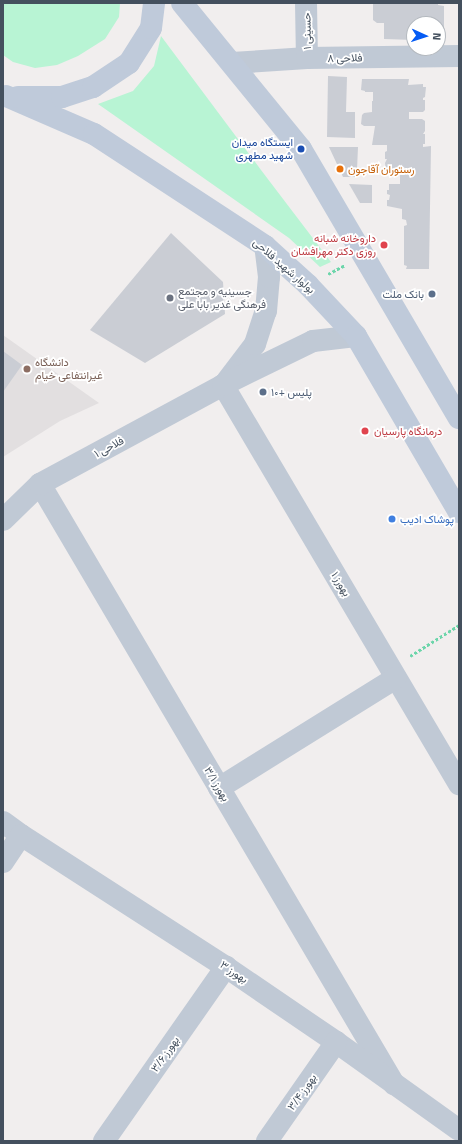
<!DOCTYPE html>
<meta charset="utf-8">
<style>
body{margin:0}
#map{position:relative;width:462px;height:1144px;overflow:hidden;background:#f1eeee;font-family:"Titillium Web",Vazirmatn,sans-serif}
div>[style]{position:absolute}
.education>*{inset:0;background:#e2dfe0}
.green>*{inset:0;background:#b8f4d4}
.building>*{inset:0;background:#cacdd4}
.path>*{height:2.5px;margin-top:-1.25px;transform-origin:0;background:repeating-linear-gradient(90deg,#6cd5aa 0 3px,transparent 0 5px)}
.street>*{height:22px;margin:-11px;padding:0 11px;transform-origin:11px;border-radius:11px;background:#c0c9d5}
.secondary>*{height:22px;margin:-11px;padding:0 11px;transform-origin:11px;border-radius:11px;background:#bfcada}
.dots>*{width:11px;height:11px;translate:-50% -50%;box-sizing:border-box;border:2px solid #fff;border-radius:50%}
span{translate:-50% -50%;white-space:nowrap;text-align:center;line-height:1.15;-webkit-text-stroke:3.5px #fff;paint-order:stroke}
.street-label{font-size:11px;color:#44505e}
.transit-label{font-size:11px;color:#164399}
.right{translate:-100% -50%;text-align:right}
.food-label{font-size:11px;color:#c56008}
.left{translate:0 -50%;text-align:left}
.health-label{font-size:11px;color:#be3a42}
.worship-label{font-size:11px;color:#5b616d}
.service-label{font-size:11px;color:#4e5e75}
.education-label{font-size:11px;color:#785e54}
.shop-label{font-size:11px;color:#366cbe}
.frame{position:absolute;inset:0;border:4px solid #44505e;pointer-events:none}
.north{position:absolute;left:406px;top:16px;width:40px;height:40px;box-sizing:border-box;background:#fff;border:1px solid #b4b9bf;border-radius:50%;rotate:93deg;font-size:11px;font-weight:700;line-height:16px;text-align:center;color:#44505e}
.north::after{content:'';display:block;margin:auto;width:14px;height:18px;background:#055bf4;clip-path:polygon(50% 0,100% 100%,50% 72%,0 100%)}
</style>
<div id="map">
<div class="education">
<div style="clip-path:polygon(3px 335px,99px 403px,60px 421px,3px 457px)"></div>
</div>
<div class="green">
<div style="clip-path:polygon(3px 3px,120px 3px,119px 17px,105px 39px,78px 56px,57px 65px,35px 68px,13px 62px,3px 55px)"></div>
<div style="clip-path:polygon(161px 36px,261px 170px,331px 262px,320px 267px,289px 238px,98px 104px,133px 91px,154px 66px)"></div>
</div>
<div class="building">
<div style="clip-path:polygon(384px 3px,438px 3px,438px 5px,444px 6px,444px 41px,438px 41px,438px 24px,414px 24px,414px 40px,384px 39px,384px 23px,377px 23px,373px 20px,373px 4px)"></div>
<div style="clip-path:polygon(328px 76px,347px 77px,346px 112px,355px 112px,355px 138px,327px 137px)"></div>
<div style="clip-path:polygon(362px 79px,409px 79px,408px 85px,423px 84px,423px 87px,426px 87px,425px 97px,423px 98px,423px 100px,425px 100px,425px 110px,423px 112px,409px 112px,409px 119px,422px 119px,425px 121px,425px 131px,423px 134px,425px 134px,425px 144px,423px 144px,423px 147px,431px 146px,429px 269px,406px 269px,407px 266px,404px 265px,404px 226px,407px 225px,406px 220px,402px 219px,402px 209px,387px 206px,387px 200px,389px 200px,390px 195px,387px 194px,387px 190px,389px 190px,389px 184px,400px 184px,400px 171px,386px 170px,385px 163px,387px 159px,385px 159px,385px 152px,387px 151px,387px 145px,372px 145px,375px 126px,364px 126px,361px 124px,362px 115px,364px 113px,372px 112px,372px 101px,373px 101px,373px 92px,365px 92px,365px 91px,361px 90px)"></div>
<div style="clip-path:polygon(329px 147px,358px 147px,357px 170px,360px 169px,359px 177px,343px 177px)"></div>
<div style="clip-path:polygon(349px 184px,372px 185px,372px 203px,360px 203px)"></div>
<div style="clip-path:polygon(171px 233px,223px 282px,225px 314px,145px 363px,90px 330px)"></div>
<div style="clip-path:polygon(3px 351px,22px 365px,3px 392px)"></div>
</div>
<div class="path">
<div style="left:328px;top:274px;width:19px;rotate:-28deg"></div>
<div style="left:410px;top:656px;width:58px;rotate:-32.3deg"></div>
</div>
<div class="street">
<div style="left:306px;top:3px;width:55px;rotate:89deg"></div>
<div style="left:232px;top:63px;width:75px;rotate:-3.8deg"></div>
<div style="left:307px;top:58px;width:152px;rotate:-0.8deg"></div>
<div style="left:227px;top:381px;width:46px;rotate:-52.9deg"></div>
<div style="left:255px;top:344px;width:35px;rotate:-72deg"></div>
<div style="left:266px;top:311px;width:34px;rotate:-85deg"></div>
<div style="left:269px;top:277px;width:31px;rotate:-97deg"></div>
<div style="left:223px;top:385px;width:464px;rotate:59.4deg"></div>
<div style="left:40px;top:484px;width:697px;rotate:59.46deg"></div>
<div style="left:3px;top:520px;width:52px;rotate:-44.2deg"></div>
<div style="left:40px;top:484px;width:208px;rotate:-28.4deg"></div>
<div style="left:223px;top:385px;width:100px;rotate:-26.1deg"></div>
<div style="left:313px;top:341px;width:43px;rotate:-6.6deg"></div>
<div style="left:219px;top:788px;width:208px;rotate:-31.9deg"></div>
<div style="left:3px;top:822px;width:22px;rotate:36deg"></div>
<div style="left:21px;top:835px;width:244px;rotate:32.8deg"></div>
<div style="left:226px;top:967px;width:133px;rotate:34.3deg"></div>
<div style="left:336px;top:1042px;width:151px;rotate:35.6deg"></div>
<div style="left:3px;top:862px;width:32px;rotate:-56deg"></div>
<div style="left:104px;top:1141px;width:213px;rotate:-55deg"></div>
<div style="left:267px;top:1141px;width:121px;rotate:-55.1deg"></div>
</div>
<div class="secondary">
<div style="left:182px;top:3px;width:188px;rotate:50.8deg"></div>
<div style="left:301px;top:149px;width:312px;rotate:59.6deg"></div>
<div style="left:6px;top:96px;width:96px;rotate:23.4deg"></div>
<div style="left:94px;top:134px;width:204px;rotate:33.2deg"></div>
<div style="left:265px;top:246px;width:58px;rotate:42.2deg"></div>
<div style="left:308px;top:285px;width:70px;rotate:46.7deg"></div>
<div style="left:356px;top:336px;width:204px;rotate:59.7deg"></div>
<div style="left:18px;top:97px;width:44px"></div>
<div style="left:62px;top:97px;width:33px;rotate:-18deg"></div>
<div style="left:93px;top:87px;width:43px;rotate:-33.7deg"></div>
<div style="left:129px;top:63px;width:41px;rotate:-57.8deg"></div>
<div style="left:151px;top:28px;width:25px;rotate:-83deg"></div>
</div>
<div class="dots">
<div style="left:301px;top:149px;background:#1a4fb4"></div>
<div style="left:340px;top:169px;background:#e8710a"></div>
<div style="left:384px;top:245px;background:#e0444e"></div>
<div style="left:432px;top:294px;background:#5c6f8a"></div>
<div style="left:170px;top:298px;background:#6b7280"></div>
<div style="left:27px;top:369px;background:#8d6e63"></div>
<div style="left:263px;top:392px;background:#5c6f8a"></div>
<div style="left:365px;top:431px;background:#e0444e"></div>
<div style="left:392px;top:519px;background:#3f7fe0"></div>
</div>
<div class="street-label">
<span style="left:307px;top:31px;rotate:-91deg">حسینی ۱</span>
<span style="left:345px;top:58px;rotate:-1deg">فلاحی ۸</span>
<span style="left:284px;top:266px;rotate:41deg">بولوار شهید فلاحی</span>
<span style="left:109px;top:447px;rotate:-28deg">فلاحی ۱</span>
<span style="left:341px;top:584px;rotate:59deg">بهورز ۱</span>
<span style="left:217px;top:784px;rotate:59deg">بهورز ۳/۱</span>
<span style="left:234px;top:972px;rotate:34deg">بهورز ۳</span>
<span style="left:165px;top:1054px;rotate:-55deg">بهورز ۳/۶</span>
<span style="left:302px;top:1092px;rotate:-55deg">بهورز ۳/۴</span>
</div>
<div class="transit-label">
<span class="right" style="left:293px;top:149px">ایستگاه میدان<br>شهید مطهری</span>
</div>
<div class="food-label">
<span class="left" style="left:348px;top:169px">رستوران آقاجون</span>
</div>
<div class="health-label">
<span class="right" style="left:376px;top:245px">داروخانه شبانه<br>روزی دکتر مهرافشان</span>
<span class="left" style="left:374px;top:431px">درمانگاه پارسیان</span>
</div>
<div class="worship-label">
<span class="left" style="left:178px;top:298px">جسینیه و مجتمع<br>فرهنگی غدیر بابا علی</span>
</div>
<div class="service-label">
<span class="right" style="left:424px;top:294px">بانک ملت</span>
<span class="left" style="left:271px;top:392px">پلیس +۱۰</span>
</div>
<div class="education-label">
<span class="left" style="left:35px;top:369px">دانشگاه<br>غیرانتفاعی خیام</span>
</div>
<div class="shop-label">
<span class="left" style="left:400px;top:519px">پوشاک ادیب</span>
</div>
<div class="frame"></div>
<div class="north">N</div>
</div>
